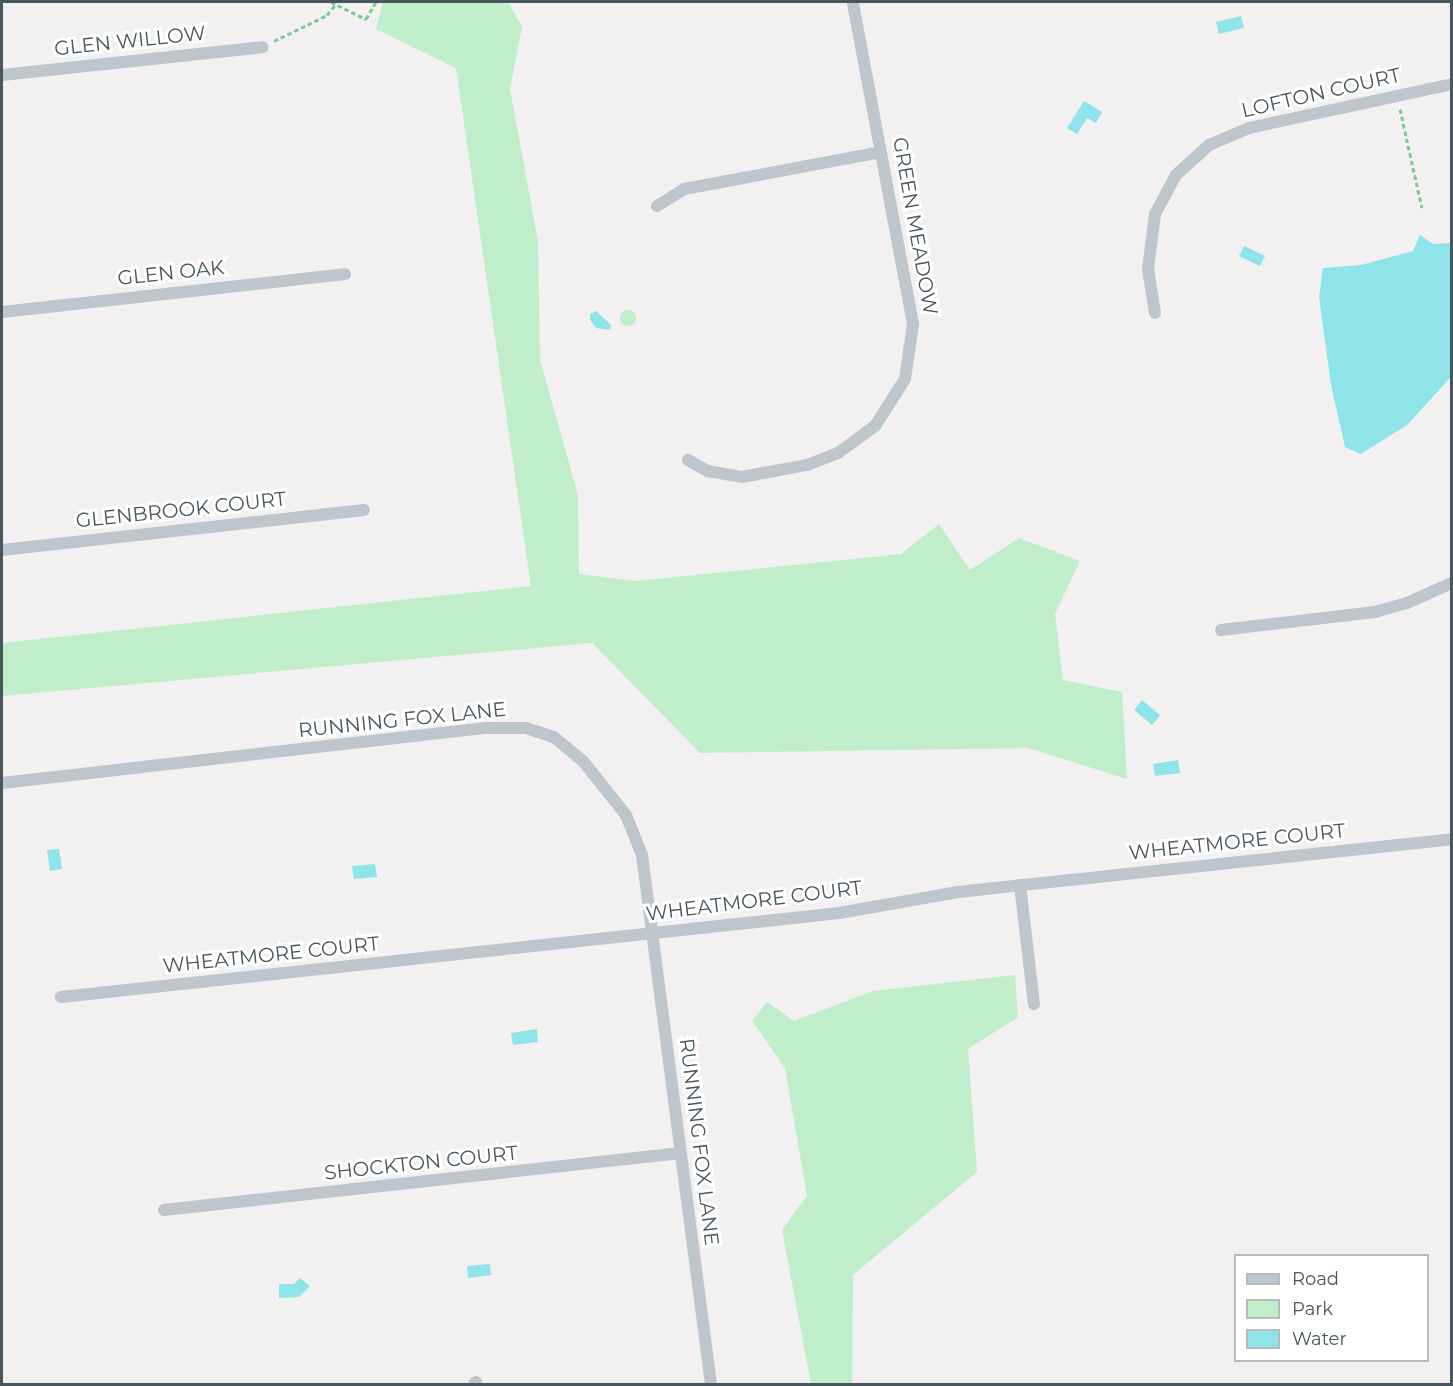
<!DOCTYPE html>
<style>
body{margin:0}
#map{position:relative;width:1453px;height:1386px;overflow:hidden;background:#f2f0f0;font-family:Montserrat,sans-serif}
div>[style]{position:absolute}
.green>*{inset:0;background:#c0eecb}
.round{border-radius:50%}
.water>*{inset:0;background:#8fe4e9}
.path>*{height:3px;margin-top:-1.5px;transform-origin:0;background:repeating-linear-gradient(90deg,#79cb97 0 4.5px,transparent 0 7.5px)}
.minor>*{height:12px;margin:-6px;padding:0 6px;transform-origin:6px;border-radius:6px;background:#bcc6cc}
span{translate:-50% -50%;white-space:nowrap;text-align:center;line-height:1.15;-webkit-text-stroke:6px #fff;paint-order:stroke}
.street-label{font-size:20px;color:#48565d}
.frame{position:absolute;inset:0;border:3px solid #48565d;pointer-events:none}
.legend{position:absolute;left:1234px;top:1254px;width:195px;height:108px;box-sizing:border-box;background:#fff;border:2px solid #b6bbbe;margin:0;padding:8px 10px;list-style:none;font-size:18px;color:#48565d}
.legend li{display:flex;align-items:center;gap:12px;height:30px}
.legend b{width:30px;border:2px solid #b6bbbe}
</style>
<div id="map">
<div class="green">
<div style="clip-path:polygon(383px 2px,508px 2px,522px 27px,510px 89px,538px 241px,540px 360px,578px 495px,579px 574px,636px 581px,901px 554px,939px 524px,970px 570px,1019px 538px,1080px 561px,1055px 614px,1063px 680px,1122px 692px,1127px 779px,1028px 748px,700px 753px,592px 643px,2px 696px,2px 643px,531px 586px,456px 68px,376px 29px)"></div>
<div class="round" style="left:620px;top:310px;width:16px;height:16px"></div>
<div style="clip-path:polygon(1015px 975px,1018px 1017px,968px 1049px,977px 1172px,853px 1275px,852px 1384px,811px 1384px,782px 1230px,807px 1196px,785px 1068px,752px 1021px,767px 1002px,794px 1021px,873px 991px)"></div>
</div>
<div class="water">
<div style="clip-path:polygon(1241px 16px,1244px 28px,1219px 34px,1216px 22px)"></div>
<div style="clip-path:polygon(1084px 101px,1102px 112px,1096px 123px,1087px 118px,1077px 134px,1067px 128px)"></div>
<div style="clip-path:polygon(1420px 235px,1433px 244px,1451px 243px,1451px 377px,1407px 425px,1361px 454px,1345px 447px,1331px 385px,1319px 297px,1323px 268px,1361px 265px,1413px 251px)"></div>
<div style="clip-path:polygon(1244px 246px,1265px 256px,1260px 266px,1239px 256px)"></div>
<div style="clip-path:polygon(596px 311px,611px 325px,610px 330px,596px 328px,590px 320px,590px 314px)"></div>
<div style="clip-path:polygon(1142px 700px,1160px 715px,1152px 725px,1134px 710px)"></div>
<div style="clip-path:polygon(1178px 760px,1180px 773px,1155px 776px,1153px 764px)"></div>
<div style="clip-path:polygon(59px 849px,62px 869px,50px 871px,47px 850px)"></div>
<div style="clip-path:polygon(375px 864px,377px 877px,354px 879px,352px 866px)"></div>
<div style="clip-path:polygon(537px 1029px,538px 1042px,513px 1045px,511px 1033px)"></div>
<div style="clip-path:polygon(490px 1264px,491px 1275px,468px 1278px,467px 1266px)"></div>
<div style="clip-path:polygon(300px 1278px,310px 1286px,299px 1297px,279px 1298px,279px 1284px,294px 1284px)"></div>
</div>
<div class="path">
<div style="left:331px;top:2px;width:39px;rotate:26deg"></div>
<div style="left:366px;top:19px;width:20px;rotate:-60deg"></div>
<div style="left:274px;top:41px;width:59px;rotate:-26.1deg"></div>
<div style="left:327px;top:15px;width:14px;rotate:-51deg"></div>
<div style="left:1400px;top:109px;width:101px;rotate:77.5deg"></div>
</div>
<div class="minor">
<div style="left:2px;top:75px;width:262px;rotate:-6.1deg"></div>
<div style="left:657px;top:206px;width:32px;rotate:-32deg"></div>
<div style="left:684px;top:189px;width:200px;rotate:-10.6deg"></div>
<div style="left:2px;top:312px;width:345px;rotate:-6.3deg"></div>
<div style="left:1155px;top:313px;width:45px;rotate:-99deg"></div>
<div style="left:1148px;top:269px;width:55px;rotate:-82.7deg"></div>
<div style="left:1155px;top:214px;width:44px;rotate:-61.7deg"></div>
<div style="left:1176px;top:175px;width:45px;rotate:-42.3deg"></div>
<div style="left:1209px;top:145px;width:43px;rotate:-23deg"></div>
<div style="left:1249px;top:128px;width:208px;rotate:-12.2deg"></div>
<div style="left:688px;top:460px;width:23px;rotate:29deg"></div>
<div style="left:708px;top:471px;width:35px;rotate:10deg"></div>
<div style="left:742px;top:477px;width:66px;rotate:-10.5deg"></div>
<div style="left:807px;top:465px;width:33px;rotate:-21deg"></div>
<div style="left:838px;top:453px;width:46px;rotate:-36.1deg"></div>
<div style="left:875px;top:426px;width:56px;rotate:-57.4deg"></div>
<div style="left:905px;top:379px;width:56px;rotate:-81.7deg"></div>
<div style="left:913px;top:324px;width:328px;rotate:-100.6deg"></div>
<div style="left:2px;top:550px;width:364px;rotate:-6.3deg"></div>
<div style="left:1221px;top:630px;width:155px;rotate:-6.7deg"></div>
<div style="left:1375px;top:612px;width:33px;rotate:-16deg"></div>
<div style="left:1407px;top:603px;width:49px;rotate:-24deg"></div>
<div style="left:2px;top:783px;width:487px;rotate:-6.5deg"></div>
<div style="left:486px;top:728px;width:40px"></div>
<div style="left:526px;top:728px;width:29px;rotate:18deg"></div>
<div style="left:554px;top:737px;width:38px;rotate:40deg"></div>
<div style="left:583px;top:761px;width:69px;rotate:51.5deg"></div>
<div style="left:626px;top:815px;width:43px;rotate:68.2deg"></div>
<div style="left:642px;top:855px;width:533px;rotate:82.57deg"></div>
<div style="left:1020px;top:885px;width:120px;rotate:83.3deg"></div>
<div style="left:61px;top:997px;width:783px;rotate:-6.16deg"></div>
<div style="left:839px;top:913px;width:121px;rotate:-10deg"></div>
<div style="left:958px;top:892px;width:497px;rotate:-6.1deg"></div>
<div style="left:164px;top:1210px;width:520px;rotate:-6.29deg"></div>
<div style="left:474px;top:1384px;width:3px;rotate:-45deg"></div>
</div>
<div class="street-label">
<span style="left:130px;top:41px;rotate:-6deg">GLEN WILLOW</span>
<span style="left:1321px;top:93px;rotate:-13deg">LOFTON COURT</span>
<span style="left:915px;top:226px;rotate:80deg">GREEN MEADOW</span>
<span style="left:171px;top:273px;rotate:-6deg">GLEN OAK</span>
<span style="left:181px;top:510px;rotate:-6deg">GLENBROOK COURT</span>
<span style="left:402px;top:720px;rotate:-6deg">RUNNING FOX LANE</span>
<span style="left:1237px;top:842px;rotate:-6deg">WHEATMORE COURT</span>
<span style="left:754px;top:901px;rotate:-7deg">WHEATMORE COURT</span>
<span style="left:271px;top:955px;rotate:-6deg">WHEATMORE COURT</span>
<span style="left:699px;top:1142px;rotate:83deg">RUNNING FOX LANE</span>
<span style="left:421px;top:1163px;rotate:-6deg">SHOCKTON COURT</span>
</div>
<div class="frame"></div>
<ul class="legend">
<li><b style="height:8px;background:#bcc6cc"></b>Road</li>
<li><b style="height:16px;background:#c0eecb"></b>Park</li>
<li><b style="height:16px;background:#8fe4e9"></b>Water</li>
</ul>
</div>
